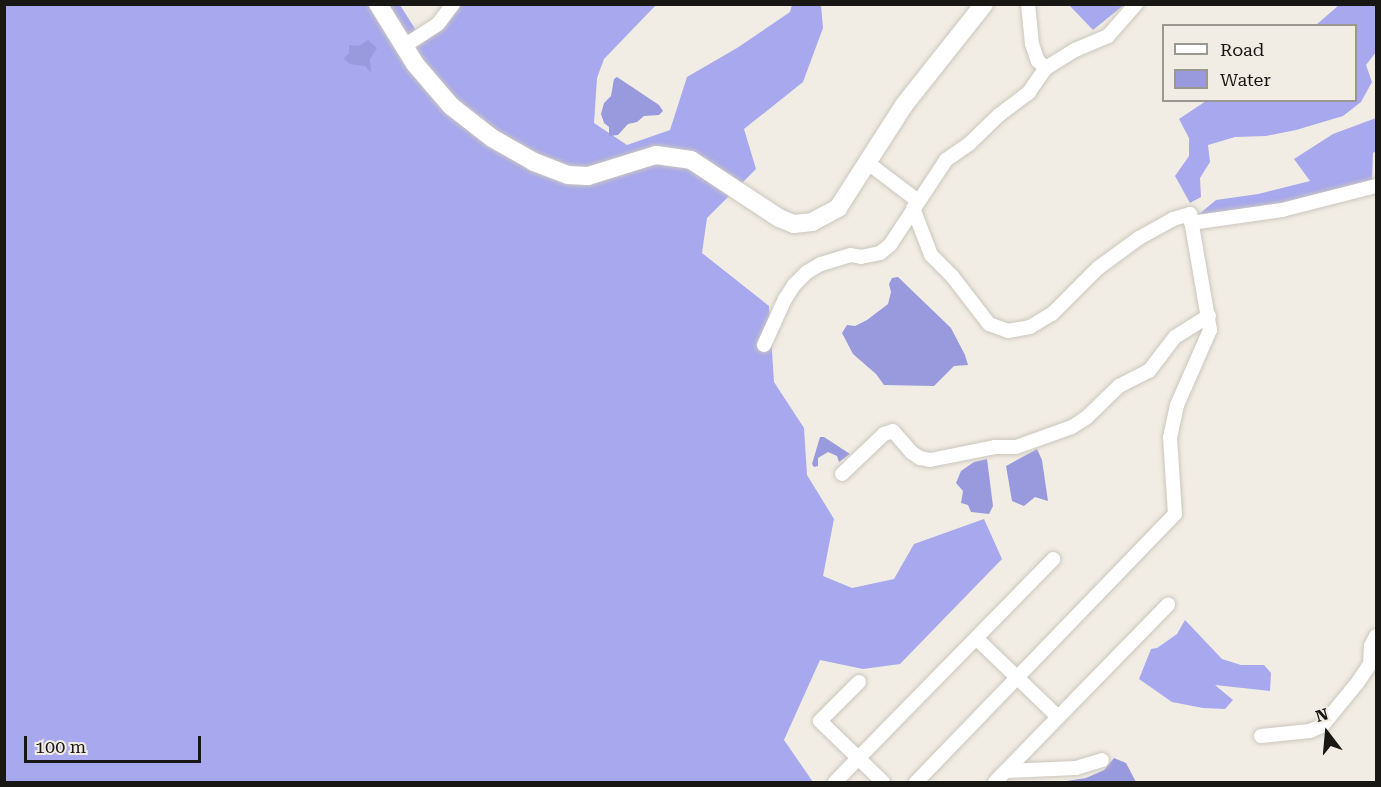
<!DOCTYPE html>
<style>
body{margin:0}
#map{position:relative;width:1381px;height:787px;overflow:hidden;background:#f2ede4;font-family:"Roboto Serif",serif}
div>[style]{position:absolute}
.forest>*{inset:0;background:#a7a8ed}
.water>*{inset:0;background:#9999de}
.roads{filter:drop-shadow(0 0 2px #cbc6bd) drop-shadow(0 0 2px #cbc6bd)}
.street>*{height:14px;margin:-7px;padding:0 7px;transform-origin:7px;border-radius:7px;background:#fff}
.secondary>*{height:18px;margin:-9px;padding:0 9px;transform-origin:9px;border-radius:9px;background:#fff}
span{translate:-50% -50%;white-space:nowrap;text-align:center;line-height:1.15;-webkit-text-stroke:4.5px #f2ede4;paint-order:stroke}
.frame{position:absolute;inset:0;border:6px solid #181714;pointer-events:none}
.legend{position:absolute;left:1162px;top:24px;width:195px;height:78px;box-sizing:border-box;background:#f2ede4;border:2px solid #9b9791;margin:0;padding:8px 10px;list-style:none;font-size:18px;color:#181714}
.legend li{display:flex;align-items:center;gap:12px;height:30px}
.legend b{width:30px;border:2px solid #9b9791}
.north{position:absolute;left:1297px;top:703px;width:60px;height:60px;-webkit-text-stroke:4px #f2ede4;paint-order:stroke;rotate:344deg;font-size:16px;font-weight:700;line-height:24px;text-align:center;color:#181714}
.north::after{content:'';display:block;margin:auto;width:21px;height:27px;background:#181714;clip-path:polygon(50% 0,100% 100%,50% 72%,0 100%)}
.scale{position:absolute;left:24px;top:736px;width:177px;height:27px;box-sizing:border-box;border:3px solid #181714;border-top:0;padding-left:8px;font-size:18px;line-height:21px;white-space:nowrap;color:#181714;-webkit-text-stroke:4px #f2ede4;paint-order:stroke}
</style>
<div id="map">
<div class="forest">
<div style="clip-path:polygon(5px 5px,400px 5px,419px 35px,450px 5px,656px 5px,604px 59px,597px 78px,594px 123px,627px 145px,670px 130px,687px 77px,737px 48px,790px 12px,792px 5px,821px 5px,823px 28px,803px 82px,744px 129px,756px 169px,707px 218px,702px 253px,769px 306px,774px 382px,804px 428px,807px 475px,834px 519px,823px 576px,852px 588px,894px 579px,914px 544px,984px 519px,1002px 559px,900px 664px,863px 669px,820px 660px,784px 740px,813px 782px,5px 782px)"></div>
<div style="clip-path:polygon(1069px 5px,1124px 5px,1093px 30px)"></div>
<div style="clip-path:polygon(1339px 5px,1376px 5px,1376px 52px,1366px 65px,1372px 82px,1361px 102px,1343px 116px,1296px 130px,1266px 136px,1235px 137px,1208px 145px,1210px 162px,1200px 178px,1201px 197px,1190px 203px,1175px 176px,1189px 156px,1189px 138px,1179px 119px,1206px 101px,1356px 100px,1356px 26px,1316px 25px)"></div>
<div style="clip-path:polygon(1376px 118px,1376px 151px,1373px 153px,1372px 180px,1292px 202px,1198px 215px,1216px 200px,1258px 194px,1310px 181px,1294px 159px,1333px 134px)"></div>
<div style="clip-path:polygon(1185px 620px,1222px 659px,1241px 665px,1264px 665px,1271px 673px,1270px 691px,1215px 685px,1233px 700px,1225px 709px,1203px 708px,1172px 702px,1139px 679px,1151px 649px,1157px 648px,1177px 634px)"></div>
</div>
<div class="water">
<div style="clip-path:polygon(368px 40px,377px 48px,370px 59px,371px 73px,365px 66px,350px 64px,343px 58px,349px 54px,349px 45px,359px 46px)"></div>
<div style="clip-path:polygon(617px 77px,659px 105px,663px 111px,659px 115px,644px 116px,637px 122px,628px 124px,618px 135px,609px 136px,609px 127px,604px 123px,601px 114px,604px 103px,611px 96px,614px 79px)"></div>
<div style="clip-path:polygon(898px 277px,951px 328px,965px 355px,968px 365px,954px 366px,934px 386px,884px 385px,876px 374px,853px 354px,842px 333px,847px 325px,855px 326px,867px 320px,888px 304px,891px 292px,889px 284px,892px 278px)"></div>
<div style="clip-path:polygon(820px 437px,824px 437px,850px 454px,839px 462px,837px 456px,828px 452px,818px 458px,818px 466px,814px 467px,812px 464px)"></div>
<div style="clip-path:polygon(1037px 449px,1042px 460px,1048px 501px,1035px 497px,1024px 506px,1012px 501px,1006px 466px)"></div>
<div style="clip-path:polygon(987px 459px,993px 506px,989px 514px,971px 512px,968px 505px,961px 503px,963px 491px,956px 483px,961px 471px,974px 462px)"></div>
<div style="clip-path:polygon(1114px 758px,1126px 763px,1136px 782px,1060px 782px,1086px 778px,1104px 770px)"></div>
</div>
<div class="roads">
<div class="street">
<div style="left:1028px;top:4px;width:40px;rotate:84.3deg"></div>
<div style="left:1032px;top:44px;width:18px;rotate:71deg"></div>
<div style="left:1038px;top:61px;width:11px;rotate:41deg"></div>
<div style="left:404px;top:46px;width:40px;rotate:-32.9deg"></div>
<div style="left:438px;top:24px;width:25px;rotate:-53deg"></div>
<div style="left:868px;top:163px;width:63px;rotate:37.2deg"></div>
<div style="left:913px;top:208px;width:50px;rotate:69deg"></div>
<div style="left:931px;top:255px;width:30px;rotate:45deg"></div>
<div style="left:952px;top:276px;width:61px;rotate:52.4deg"></div>
<div style="left:989px;top:324px;width:20px;rotate:20deg"></div>
<div style="left:1008px;top:331px;width:22px;rotate:-10deg"></div>
<div style="left:1030px;top:327px;width:26px;rotate:-31deg"></div>
<div style="left:1052px;top:314px;width:65px;rotate:-45deg"></div>
<div style="left:1098px;top:268px;width:51px;rotate:-36.2deg"></div>
<div style="left:1139px;top:238px;width:39px;rotate:-29deg"></div>
<div style="left:1173px;top:219px;width:18px;rotate:-16deg"></div>
<div style="left:1190px;top:214px;width:118px;rotate:80.2deg"></div>
<div style="left:1210px;top:330px;width:82px;rotate:113.7deg"></div>
<div style="left:1177px;top:405px;width:33px;rotate:102deg"></div>
<div style="left:1170px;top:437px;width:77px;rotate:86.3deg"></div>
<div style="left:1175px;top:514px;width:373px;rotate:134deg"></div>
<div style="left:1191px;top:223px;width:92px;rotate:-8.1deg"></div>
<div style="left:1282px;top:210px;width:97px;rotate:-14.3deg"></div>
<div style="left:764px;top:345px;width:51px;rotate:-65.5deg"></div>
<div style="left:785px;top:299px;width:17px;rotate:-57deg"></div>
<div style="left:794px;top:285px;width:18px;rotate:-45deg"></div>
<div style="left:807px;top:272px;width:16px;rotate:-30deg"></div>
<div style="left:821px;top:264px;width:31px;rotate:-17deg"></div>
<div style="left:851px;top:255px;width:10px;rotate:11deg"></div>
<div style="left:861px;top:257px;width:19px;rotate:-12deg"></div>
<div style="left:880px;top:253px;width:13px;rotate:-39deg"></div>
<div style="left:890px;top:245px;width:102px;rotate:-56.6deg"></div>
<div style="left:946px;top:160px;width:28px;rotate:-35deg"></div>
<div style="left:969px;top:144px;width:42px;rotate:-44deg"></div>
<div style="left:999px;top:115px;width:38px;rotate:-37deg"></div>
<div style="left:1029px;top:92px;width:29px;rotate:-55deg"></div>
<div style="left:1046px;top:68px;width:34px;rotate:-32deg"></div>
<div style="left:1075px;top:50px;width:36px;rotate:-23deg"></div>
<div style="left:1108px;top:36px;width:43px;rotate:-48.8deg"></div>
<div style="left:842px;top:474px;width:58px;rotate:-43.6deg"></div>
<div style="left:884px;top:434px;width:9px;rotate:-18deg"></div>
<div style="left:893px;top:431px;width:28px;rotate:49deg"></div>
<div style="left:911px;top:452px;width:11px;rotate:34deg"></div>
<div style="left:920px;top:458px;width:10px;rotate:11deg"></div>
<div style="left:930px;top:460px;width:66px;rotate:-11.3deg"></div>
<div style="left:995px;top:447px;width:21px"></div>
<div style="left:1016px;top:447px;width:59px;rotate:-19.7deg"></div>
<div style="left:1072px;top:427px;width:17px;rotate:-33deg"></div>
<div style="left:1086px;top:418px;width:46px;rotate:-44.1deg"></div>
<div style="left:1119px;top:386px;width:34px;rotate:-27deg"></div>
<div style="left:1149px;top:371px;width:43px;rotate:-52.6deg"></div>
<div style="left:1175px;top:337px;width:40px;rotate:-32deg"></div>
<div style="left:976px;top:638px;width:114px;rotate:43.9deg"></div>
<div style="left:859px;top:682px;width:55px;rotate:135deg"></div>
<div style="left:820px;top:721px;width:88px;rotate:44.1deg"></div>
<div style="left:1261px;top:736px;width:49px;rotate:-5.8deg"></div>
<div style="left:1310px;top:731px;width:13px;rotate:-23deg"></div>
<div style="left:1322px;top:726px;width:57px;rotate:-50.7deg"></div>
<div style="left:1358px;top:682px;width:22px;rotate:-56deg"></div>
<div style="left:1370px;top:664px;width:18px;rotate:-87deg"></div>
<div style="left:1371px;top:646px;width:11px;rotate:-63deg"></div>
<div style="left:1006px;top:771px;width:70px;rotate:-2.5deg"></div>
<div style="left:1076px;top:768px;width:27px;rotate:-17deg"></div>
<div style="left:835px;top:782px;width:312px;rotate:-45.6deg"></div>
<div style="left:995px;top:782px;width:248px;rotate:-45.7deg"></div>
</div>
<div class="secondary">
<div style="left:378px;top:4px;width:70px;rotate:58.3deg"></div>
<div style="left:415px;top:64px;width:55px;rotate:49.4deg"></div>
<div style="left:451px;top:106px;width:52px;rotate:38deg"></div>
<div style="left:492px;top:138px;width:48px;rotate:29.7deg"></div>
<div style="left:534px;top:162px;width:36px;rotate:21deg"></div>
<div style="left:568px;top:175px;width:20px;rotate:3deg"></div>
<div style="left:588px;top:176px;width:71px;rotate:-17.2deg"></div>
<div style="left:656px;top:155px;width:35px;rotate:8deg"></div>
<div style="left:691px;top:160px;width:105px;rotate:33.4deg"></div>
<div style="left:779px;top:218px;width:16px;rotate:22deg"></div>
<div style="left:794px;top:224px;width:18px;rotate:-6deg"></div>
<div style="left:812px;top:222px;width:30px;rotate:-28deg"></div>
<div style="left:838px;top:208px;width:122px;rotate:-57.3deg"></div>
<div style="left:904px;top:105px;width:129px;rotate:-51.6deg"></div>
</div>
</div>
<div class="frame"></div>
<ul class="legend">
<li><b style="height:8px;background:#fff"></b>Road</li>
<li><b style="height:16px;background:#9999de"></b>Water</li>
</ul>
<div class="north">N</div>
<div class="scale">100 m</div>
</div>
